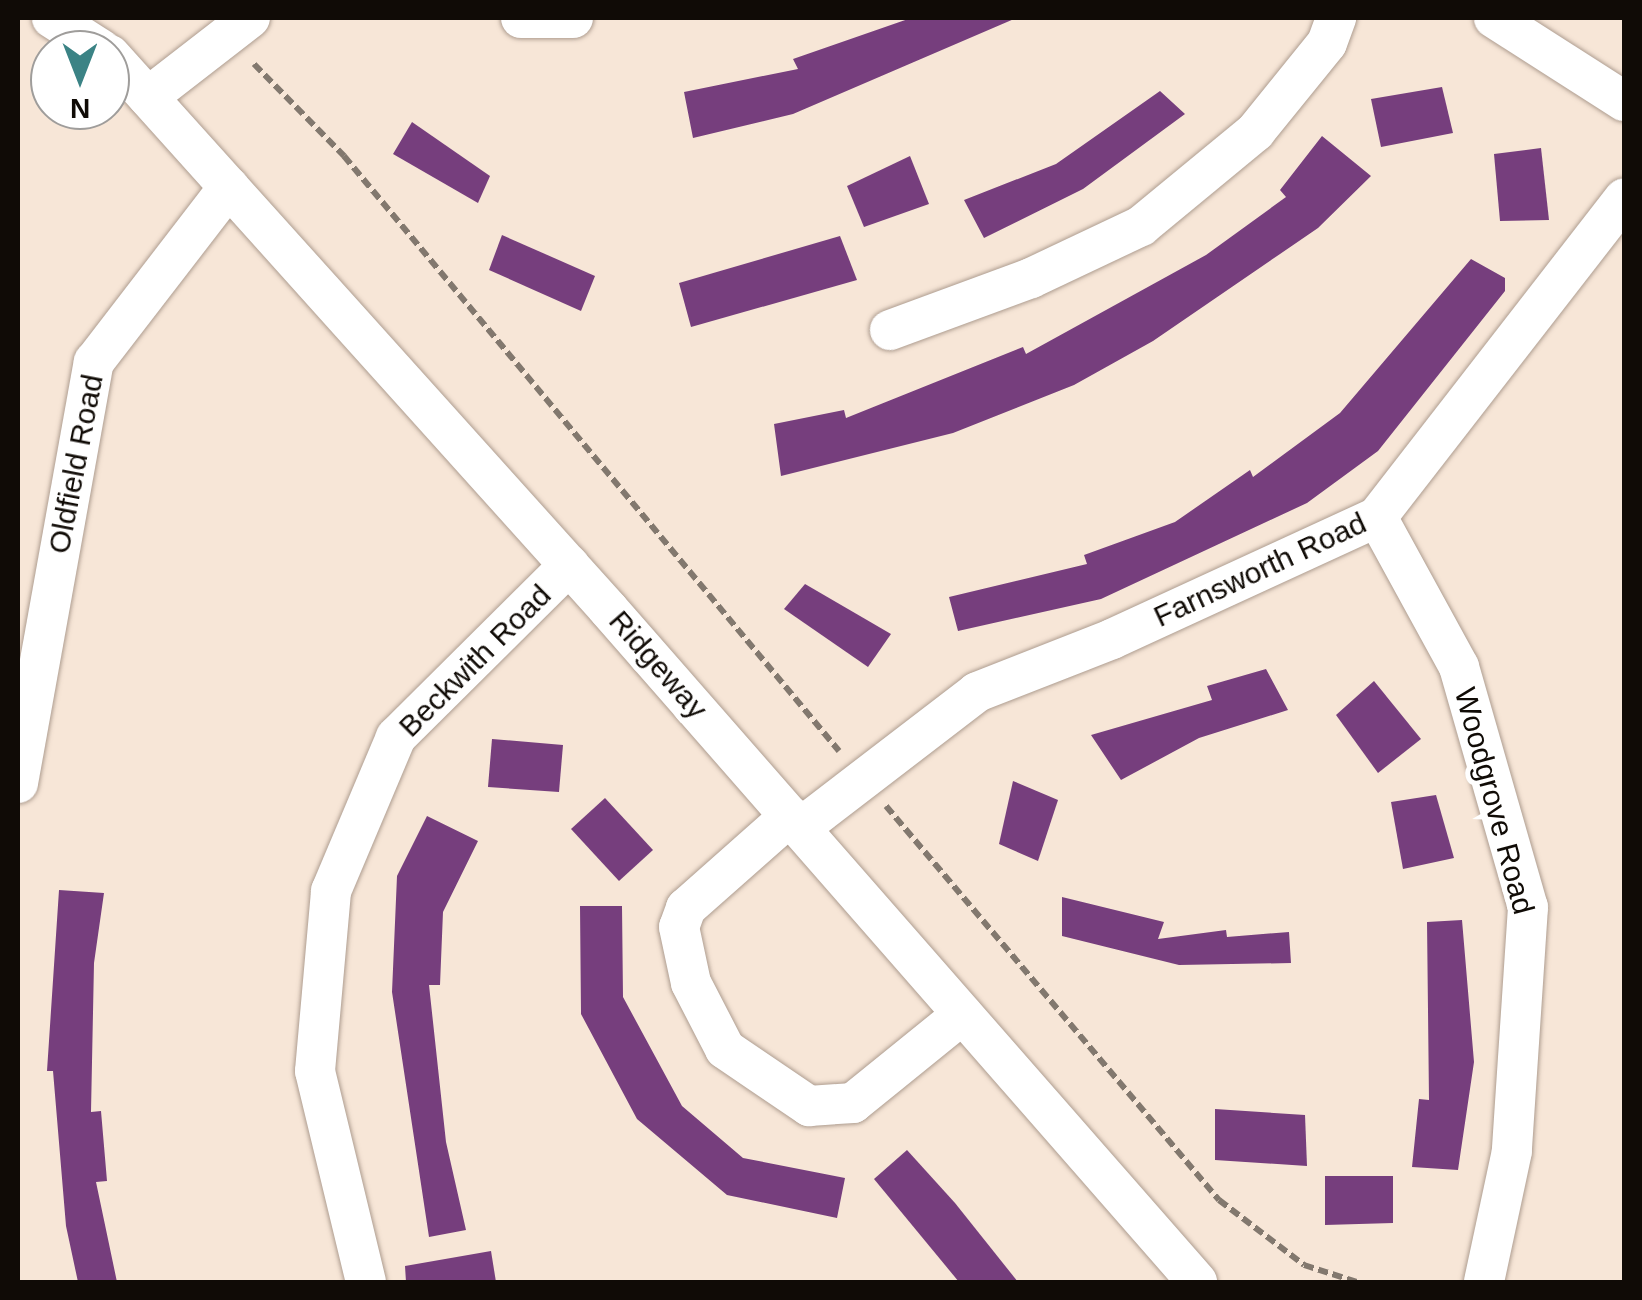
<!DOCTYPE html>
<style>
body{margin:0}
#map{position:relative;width:1642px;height:1300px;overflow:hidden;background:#f7e6d7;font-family:Helvetica,sans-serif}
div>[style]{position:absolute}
.building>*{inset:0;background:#763e7d}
.path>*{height:6px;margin-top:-3px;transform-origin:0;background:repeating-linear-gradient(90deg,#82786e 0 10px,transparent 0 15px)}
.roads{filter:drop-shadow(0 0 2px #ae9d90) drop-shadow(0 0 2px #ae9d90)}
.minor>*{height:40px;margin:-20px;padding:0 20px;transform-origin:20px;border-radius:20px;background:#fff}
span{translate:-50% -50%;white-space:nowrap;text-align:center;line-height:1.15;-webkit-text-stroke:10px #fff;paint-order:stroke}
.street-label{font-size:30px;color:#100b06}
.frame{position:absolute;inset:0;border:20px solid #100b06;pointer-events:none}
.north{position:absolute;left:30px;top:30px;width:100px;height:100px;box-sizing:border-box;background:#fff;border:2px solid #9f9d9b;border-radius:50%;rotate:180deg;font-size:28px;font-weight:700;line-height:40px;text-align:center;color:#100b06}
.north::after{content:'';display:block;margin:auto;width:35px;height:45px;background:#3b8385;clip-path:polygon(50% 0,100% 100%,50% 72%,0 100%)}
</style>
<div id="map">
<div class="building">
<div style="clip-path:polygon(911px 18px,1014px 19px,793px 114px,693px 138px,684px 92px,798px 69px,793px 59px)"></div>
<div style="clip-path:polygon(1442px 87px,1453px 133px,1381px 147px,1371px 99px)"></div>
<div style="clip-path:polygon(1160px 91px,1185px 114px,1083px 189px,984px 238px,964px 200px,1056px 164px)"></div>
<div style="clip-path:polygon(412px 122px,490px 176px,478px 203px,393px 154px)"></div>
<div style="clip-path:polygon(1322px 136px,1371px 176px,1318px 228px,1153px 341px,1074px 385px,953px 433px,781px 476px,774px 424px,844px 410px,846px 418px,1023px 347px,1026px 354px,1206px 255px,1286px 197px,1280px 190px)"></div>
<div style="clip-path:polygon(1541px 148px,1549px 220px,1500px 221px,1494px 154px)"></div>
<div style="clip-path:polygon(910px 156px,929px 204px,864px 227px,847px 186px)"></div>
<div style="clip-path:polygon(502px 235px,595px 276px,581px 311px,489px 270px)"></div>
<div style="clip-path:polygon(840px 236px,857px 280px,691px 327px,679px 283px)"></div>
<div style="clip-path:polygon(1471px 259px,1505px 278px,1505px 291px,1378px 451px,1307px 503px,1101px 599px,958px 631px,949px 597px,1087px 564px,1084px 555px,1175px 522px,1250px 470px,1253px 477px,1340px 413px)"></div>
<div style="clip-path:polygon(805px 584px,891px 634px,868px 667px,784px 609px)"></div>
<div style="clip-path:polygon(1266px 669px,1288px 710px,1199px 738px,1121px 780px,1091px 735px,1212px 700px,1207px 686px)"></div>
<div style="clip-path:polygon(1374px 681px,1421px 739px,1378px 773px,1336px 715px)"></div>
<div style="clip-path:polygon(492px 739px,563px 745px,559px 792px,488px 787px)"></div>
<div style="clip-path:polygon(1013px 781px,1058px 800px,1038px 861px,999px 844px)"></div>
<div style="clip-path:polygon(1436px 795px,1454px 858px,1403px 869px,1391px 802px)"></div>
<div style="clip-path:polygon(605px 798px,653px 850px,619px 881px,571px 829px)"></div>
<div style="clip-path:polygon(427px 816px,478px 841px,443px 912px,440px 985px,429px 985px,446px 1142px,466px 1230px,429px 1237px,392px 992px,397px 876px)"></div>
<div style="clip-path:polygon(59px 890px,104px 893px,94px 963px,91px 1112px,101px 1111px,107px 1181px,96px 1182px,117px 1282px,78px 1282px,66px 1226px,53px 1071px,47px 1071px)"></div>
<div style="clip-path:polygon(1062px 897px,1164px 922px,1158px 939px,1226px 930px,1227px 937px,1289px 932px,1291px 963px,1179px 965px,1062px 936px)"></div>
<div style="clip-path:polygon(580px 906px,622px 906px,623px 997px,682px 1106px,743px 1158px,845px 1178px,837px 1218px,727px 1195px,637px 1119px,581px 1014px)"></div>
<div style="clip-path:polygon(1462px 920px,1474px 1062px,1458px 1170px,1412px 1167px,1419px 1099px,1429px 1100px,1427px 922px)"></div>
<div style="clip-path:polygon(1215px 1109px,1305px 1115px,1307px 1166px,1215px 1160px)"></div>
<div style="clip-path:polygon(907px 1150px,955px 1203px,1018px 1282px,959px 1282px,874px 1179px)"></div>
<div style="clip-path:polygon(1325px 1176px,1393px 1176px,1393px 1223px,1325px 1225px)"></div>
<div style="clip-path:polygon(491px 1251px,496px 1282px,406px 1282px,405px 1266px)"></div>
</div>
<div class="path">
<div style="left:254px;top:64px;width:129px;rotate:45.6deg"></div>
<div style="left:344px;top:156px;width:774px;rotate:50.24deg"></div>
<div style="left:886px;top:806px;width:516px;rotate:49.8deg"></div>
<div style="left:1219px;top:1200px;width:107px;rotate:37.4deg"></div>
<div style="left:1304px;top:1265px;width:56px;rotate:17.8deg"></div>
</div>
<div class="roads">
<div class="minor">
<div style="left:52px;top:18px;width:59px;rotate:32.6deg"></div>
<div style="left:521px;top:18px;width:52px"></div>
<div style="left:1494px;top:18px;width:154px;rotate:32.6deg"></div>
<div style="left:110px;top:55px;width:746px;rotate:48.04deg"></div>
<div style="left:609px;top:610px;width:893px;rotate:48.81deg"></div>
<div style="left:148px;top:97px;width:129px;rotate:-37.8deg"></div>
<div style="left:890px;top:330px;width:150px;rotate:-20.2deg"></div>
<div style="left:1031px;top:278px;width:122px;rotate:-25.3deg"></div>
<div style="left:1141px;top:226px;width:148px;rotate:-39.5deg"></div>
<div style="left:1255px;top:132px;width:114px;rotate:-51deg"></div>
<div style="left:1327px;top:43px;width:27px;rotate:-70deg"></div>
<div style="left:1377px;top:517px;width:171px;rotate:61.3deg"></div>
<div style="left:1459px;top:667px;width:250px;rotate:74deg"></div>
<div style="left:1528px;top:907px;width:245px;rotate:93.8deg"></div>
<div style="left:1512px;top:1151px;width:134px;rotate:102.1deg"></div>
<div style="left:18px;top:783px;width:428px;rotate:-79.8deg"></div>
<div style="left:94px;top:362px;width:221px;rotate:-52.4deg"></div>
<div style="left:790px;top:816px;width:139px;rotate:138.5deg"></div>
<div style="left:686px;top:908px;width:20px;rotate:110deg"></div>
<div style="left:679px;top:927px;width:57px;rotate:77.9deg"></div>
<div style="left:691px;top:983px;width:74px;rotate:62.7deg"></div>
<div style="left:725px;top:1049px;width:102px;rotate:34.2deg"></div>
<div style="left:809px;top:1106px;width:44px;rotate:-3.9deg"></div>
<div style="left:853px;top:1103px;width:141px;rotate:-39deg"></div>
<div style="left:800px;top:828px;width:223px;rotate:-37.5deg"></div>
<div style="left:977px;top:692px;width:145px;rotate:-21.4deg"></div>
<div style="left:1112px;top:639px;width:292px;rotate:-24.7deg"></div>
<div style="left:1377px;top:517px;width:403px;rotate:-52.2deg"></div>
<div style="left:366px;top:1282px;width:217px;rotate:-103.6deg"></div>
<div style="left:315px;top:1071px;width:181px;rotate:-84.9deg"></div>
<div style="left:331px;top:891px;width:167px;rotate:-67.1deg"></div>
<div style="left:396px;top:737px;width:244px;rotate:-44.8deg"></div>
</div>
</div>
<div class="street-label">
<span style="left:76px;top:464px;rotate:-79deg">Oldfield Road</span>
<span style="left:1260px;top:570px;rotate:-25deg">Farnsworth Road</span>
<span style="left:475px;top:661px;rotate:-45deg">Beckwith Road</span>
<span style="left:658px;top:665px;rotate:49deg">Ridgeway</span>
<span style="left:1494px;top:801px;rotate:75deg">Woodgrove Road</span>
</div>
<div class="frame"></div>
<div class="north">N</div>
</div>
